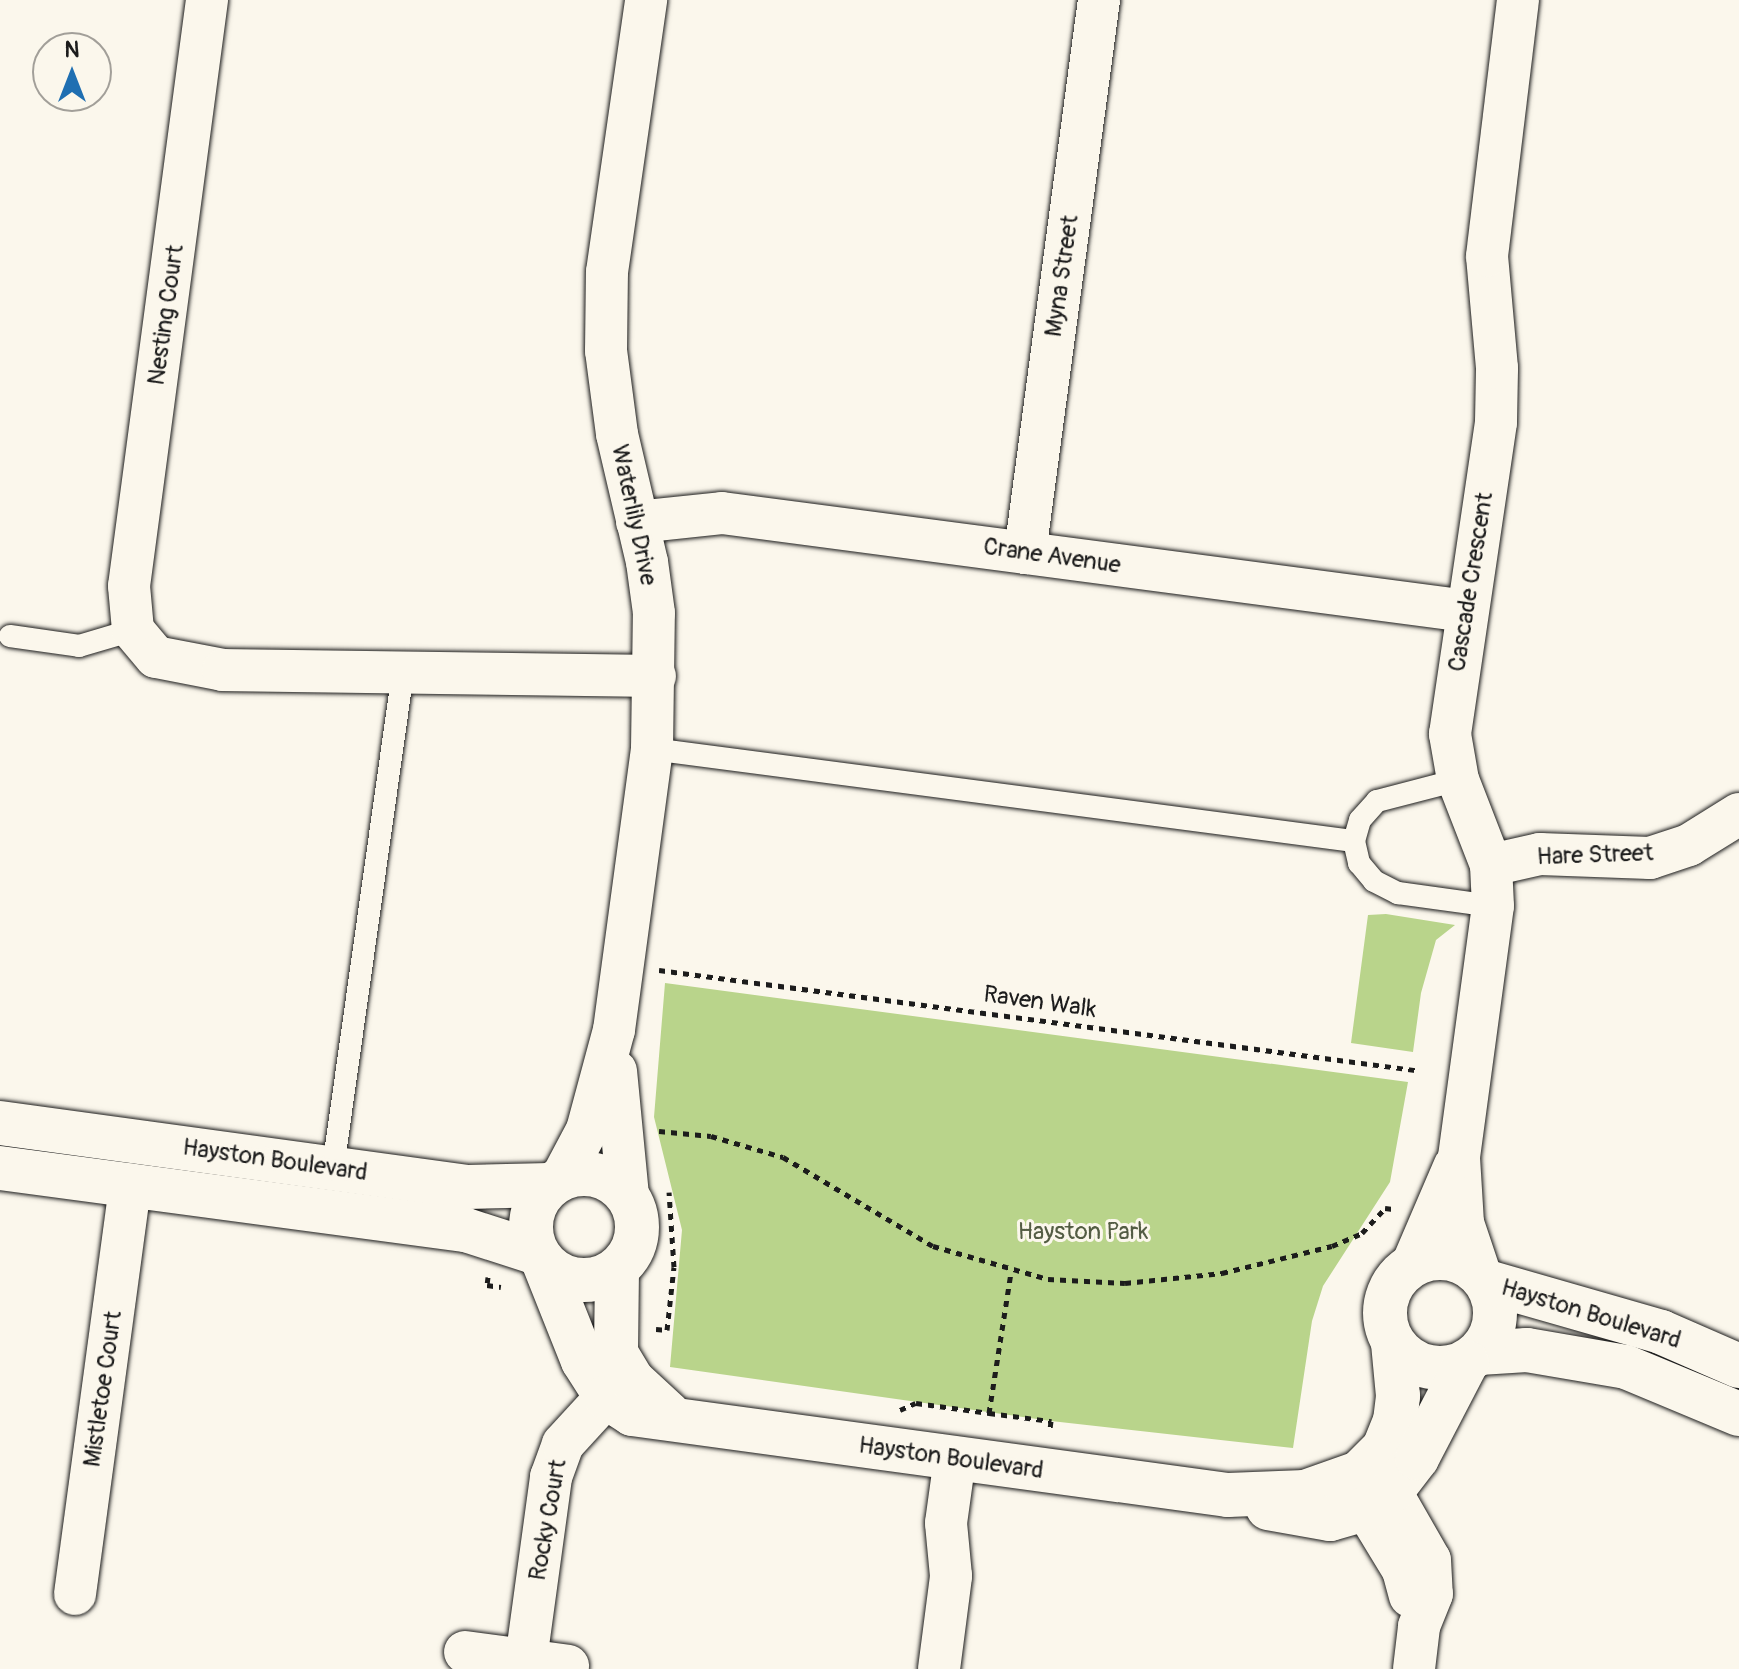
<!DOCTYPE html>
<style>
body{margin:0}
#map{position:relative;width:1739px;height:1669px;overflow:hidden;background:#fbf7ec;font-family:Pangolin,sans-serif}
div>[style]{position:absolute}
.green>*{inset:0;background:#b9d48b}
.path>*{height:5px;margin-top:-2.5px;transform-origin:0;background:repeating-linear-gradient(90deg,#1c1c1c 0 6px,transparent 0 12px)}
.roads{filter:drop-shadow(0 0 2px #1c1c1c) drop-shadow(0 0 2px #1c1c1c)}
.service>*{height:22px;margin:-11px;padding:0 11px;transform-origin:11px;border-radius:11px;background:#fbf7ec}
.minor>*{height:42px;margin:-21px;padding:0 21px;transform-origin:21px;border-radius:21px;background:#fbf7ec}
.tertiary>*{height:44px;margin:-22px;padding:0 22px;transform-origin:22px;border-radius:22px;background:#fbf7ec}
.tertiary>.ring{margin:-22px;padding:0;box-sizing:content-box;background:none;border:44px solid #fbf7ec;border-radius:50%}
span{translate:-50% -50%;white-space:nowrap;text-align:center;line-height:1.15;-webkit-text-stroke:6px #fbf7ec;paint-order:stroke}
.street-label{font-size:24px;color:#1c1c1c}
.park-label{font-size:24px;color:#535c43}
.north{position:absolute;left:32px;top:32px;width:80px;height:80px;box-sizing:border-box;background:#fbf7ec;border:2px solid #a29f99;border-radius:50%;rotate:0deg;font-size:22px;font-weight:700;line-height:32px;text-align:center;color:#1c1c1c}
.north::after{content:'';display:block;margin:auto;width:28px;height:36px;background:#1f6fb2;clip-path:polygon(50% 0,100% 100%,50% 72%,0 100%)}
</style>
<div id="map">
<div class="green">
<div style="clip-path:polygon(1386px 914px,1455px 925px,1436px 940px,1421px 993px,1413px 1052px,1351px 1043px,1368px 915px)"></div>
<div style="clip-path:polygon(665px 983px,1408px 1082px,1390px 1182px,1323px 1286px,1312px 1321px,1293px 1448px,1051px 1421px,670px 1367px,682px 1230px,654px 1117px)"></div>
</div>
<div class="path">
<div style="left:659px;top:970px;width:763px;rotate:7.54deg"></div>
<div style="left:659px;top:1131px;width:52px;rotate:5.5deg"></div>
<div style="left:711px;top:1136px;width:75px;rotate:16.3deg"></div>
<div style="left:783px;top:1157px;width:174px;rotate:30.7deg"></div>
<div style="left:933px;top:1246px;width:120px;rotate:16deg"></div>
<div style="left:1048px;top:1279px;width:77px;rotate:3deg"></div>
<div style="left:1125px;top:1283px;width:98px;rotate:-5.9deg"></div>
<div style="left:1222px;top:1273px;width:113px;rotate:-13.8deg"></div>
<div style="left:1332px;top:1246px;width:33px;rotate:-23deg"></div>
<div style="left:1362px;top:1233px;width:34px;rotate:-47deg"></div>
<div style="left:1385px;top:1208px;width:8px;rotate:7deg"></div>
<div style="left:488px;top:1277px;width:8px;rotate:97deg"></div>
<div style="left:487px;top:1285px;width:14px;rotate:8deg"></div>
<div style="left:656px;top:1329px;width:11px;rotate:5deg"></div>
<div style="left:667px;top:1330px;width:63px;rotate:-83.7deg"></div>
<div style="left:674px;top:1267px;width:75px;rotate:-93.8deg"></div>
<div style="left:900px;top:1410px;width:17px;rotate:-24deg"></div>
<div style="left:916px;top:1403px;width:74px;rotate:7.8deg"></div>
<div style="left:989px;top:1413px;width:143px;rotate:-81.1deg"></div>
<div style="left:989px;top:1413px;width:63px;rotate:7.4deg"></div>
<div style="left:1051px;top:1421px;width:8px;rotate:97deg"></div>
</div>
<div class="roads">
<div class="service">
<div style="left:10px;top:636px;width:70px;rotate:8.2deg"></div>
<div style="left:79px;top:646px;width:56px;rotate:-16.5deg"></div>
<div style="left:652px;top:749px;width:708px;rotate:7.47deg"></div>
<div style="left:1458px;top:780px;width:84px;rotate:165.5deg"></div>
<div style="left:1377px;top:801px;width:25px;rotate:132deg"></div>
<div style="left:1360px;top:820px;width:22px;rotate:106deg"></div>
<div style="left:1354px;top:841px;width:23px;rotate:77deg"></div>
<div style="left:1359px;top:863px;width:23px;rotate:50deg"></div>
<div style="left:1374px;top:881px;width:27px;rotate:27deg"></div>
<div style="left:1398px;top:893px;width:96px;rotate:7.8deg"></div>
<div style="left:333px;top:1168px;width:501px;rotate:-81.97deg"></div>
</div>
<div class="minor">
<div style="left:207px;top:0;width:591px;rotate:97.58deg"></div>
<div style="left:129px;top:586px;width:44px;rotate:84.8deg"></div>
<div style="left:133px;top:630px;width:35px;rotate:50deg"></div>
<div style="left:156px;top:657px;width:68px;rotate:11deg"></div>
<div style="left:223px;top:670px;width:432px;rotate:0.8deg"></div>
<div style="left:637px;top:522px;width:85px;rotate:-6deg"></div>
<div style="left:722px;top:513px;width:750px;rotate:7.5deg"></div>
<div style="left:1025px;top:553px;width:558px;rotate:-82.38deg"></div>
<div style="left:1491px;top:865px;width:50px;rotate:-12.7deg"></div>
<div style="left:1540px;top:854px;width:110px;rotate:2.1deg"></div>
<div style="left:1650px;top:858px;width:41px;rotate:-18.4deg"></div>
<div style="left:1689px;top:845px;width:59px;rotate:-31.8deg"></div>
<div style="left:616px;top:1071px;width:126px;rotate:84.5deg"></div>
<div style="left:561px;top:1179px;width:55px;rotate:-62deg"></div>
<div style="left:587px;top:1130px;width:104px;rotate:-74.9deg"></div>
<div style="left:614px;top:1030px;width:284px;rotate:-82.3deg"></div>
<div style="left:652px;top:749px;width:136px;rotate:-89.2deg"></div>
<div style="left:654px;top:613px;width:51px;rotate:-97.8deg"></div>
<div style="left:647px;top:562px;width:131px;rotate:-103.2deg"></div>
<div style="left:617px;top:434px;width:84px;rotate:-97.5deg"></div>
<div style="left:606px;top:351px;width:79px;rotate:-89.3deg"></div>
<div style="left:607px;top:272px;width:275px;rotate:-81.8deg"></div>
<div style="left:1412px;top:1265px;width:107px;rotate:-66.8deg"></div>
<div style="left:1480px;top:1274px;width:54px;rotate:-108.4deg"></div>
<div style="left:1463px;top:1223px;width:66px;rotate:-93.5deg"></div>
<div style="left:1459px;top:1157px;width:253px;rotate:-82.3deg"></div>
<div style="left:1493px;top:906px;width:41px;rotate:-92.8deg"></div>
<div style="left:1491px;top:865px;width:91px;rotate:-111.2deg"></div>
<div style="left:1458px;top:780px;width:47px;rotate:-99.9deg"></div>
<div style="left:1450px;top:734px;width:315px;rotate:-81.6deg"></div>
<div style="left:1496px;top:422px;width:54px;rotate:-88.9deg"></div>
<div style="left:1497px;top:368px;width:112px;rotate:-95.1deg"></div>
<div style="left:1487px;top:256px;width:258px;rotate:-83.1deg"></div>
<div style="left:1391px;top:1492px;width:78px;rotate:60.2deg"></div>
<div style="left:1430px;top:1560px;width:34px;rotate:87deg"></div>
<div style="left:1432px;top:1594px;width:35px;rotate:112deg"></div>
<div style="left:1419px;top:1627px;width:42px;rotate:96.8deg"></div>
<div style="left:1366px;top:1509px;width:71px;rotate:58.8deg"></div>
<div style="left:1403px;top:1570px;width:27px;rotate:75deg"></div>
<div style="left:75px;top:1594px;width:413px;rotate:-82.3deg"></div>
<div style="left:465px;top:1652px;width:104px;rotate:7.7deg"></div>
<div style="left:526px;top:1660px;width:185px;rotate:-82.2deg"></div>
<div style="left:551px;top:1477px;width:35px;rotate:-70deg"></div>
<div style="left:563px;top:1444px;width:64px;rotate:-47.5deg"></div>
<div style="left:939px;top:1669px;width:94px;rotate:-82.6deg"></div>
<div style="left:951px;top:1576px;width:53px;rotate:-95.4deg"></div>
<div style="left:946px;top:1523px;width:66px;rotate:-82.1deg"></div>
</div>
<div class="tertiary">
<div style="left:0;top:1123px;width:472px;rotate:7.8deg"></div>
<div style="left:468px;top:1187px;width:82px;rotate:-1.4deg"></div>
<div style="left:0;top:1168px;width:470px;rotate:7.6deg"></div>
<div style="left:466px;top:1230px;width:75px;rotate:17.9deg"></div>
<div class="ring" style="left:531px;top:1174px;width:62px;height:62px"></div>
<div class="ring" style="left:1385px;top:1258px;width:66px;height:66px"></div>
<div style="left:544px;top:1263px;width:105px;rotate:68.3deg"></div>
<div style="left:583px;top:1361px;width:43px;rotate:57.4deg"></div>
<div style="left:606px;top:1397px;width:31px;rotate:33deg"></div>
<div style="left:632px;top:1414px;width:601px;rotate:7.74deg"></div>
<div style="left:1228px;top:1495px;width:77px;rotate:-2.2deg"></div>
<div style="left:1305px;top:1492px;width:57px;rotate:-19.4deg"></div>
<div style="left:1359px;top:1473px;width:35px;rotate:-45deg"></div>
<div style="left:1384px;top:1448px;width:29px;rotate:-68deg"></div>
<div style="left:1395px;top:1421px;width:25px;rotate:-83deg"></div>
<div style="left:1398px;top:1396px;width:53px;rotate:-95.4deg"></div>
<div style="left:617px;top:1270px;width:83px;rotate:90.7deg"></div>
<div style="left:616px;top:1353px;width:31px;rotate:59deg"></div>
<div style="left:632px;top:1380px;width:50px;rotate:42.6deg"></div>
<div style="left:1487px;top:1282px;width:181px;rotate:16deg"></div>
<div style="left:1661px;top:1332px;width:85px;rotate:23.6deg"></div>
<div style="left:1479px;top:1353px;width:48px;rotate:-3.6deg"></div>
<div style="left:1527px;top:1350px;width:100px;rotate:9.7deg"></div>
<div style="left:1626px;top:1367px;width:122px;rotate:22.6deg"></div>
<div style="left:1268px;top:1508px;width:63px;rotate:10.1deg"></div>
<div style="left:1330px;top:1519px;width:37px;rotate:-16deg"></div>
<div style="left:1366px;top:1509px;width:30px;rotate:-34deg"></div>
<div style="left:1391px;top:1492px;width:43px;rotate:-52.6deg"></div>
<div style="left:1417px;top:1458px;width:108px;rotate:-62.5deg"></div>
</div>
</div>
<div class="street-label">
<span style="left:1062px;top:276px;rotate:-82deg">Myna Street</span>
<span style="left:166px;top:315px;rotate:-82deg">Nesting Court</span>
<span style="left:634px;top:515px;rotate:78deg">Waterlily Drive</span>
<span style="left:1052px;top:556px;rotate:8deg">Crane Avenue</span>
<span style="left:1471px;top:582px;rotate:-81deg">Cascade Crescent</span>
<span style="left:1595px;top:855px;rotate:-2deg">Hare Street</span>
<span style="left:1040px;top:1002px;rotate:8deg">Raven Walk</span>
<span style="left:275px;top:1160px;rotate:8deg">Hayston Boulevard</span>
<span style="left:1591px;top:1314px;rotate:17deg">Hayston Boulevard</span>
<span style="left:103px;top:1389px;rotate:-82deg">Mistletoe Court</span>
<span style="left:951px;top:1458px;rotate:8deg">Hayston Boulevard</span>
<span style="left:548px;top:1520px;rotate:-80deg">Rocky Court</span>
</div>
<div class="park-label">
<span style="left:1083px;top:1232px">Hayston Park</span>
</div>
<div class="north">N</div>
</div>
